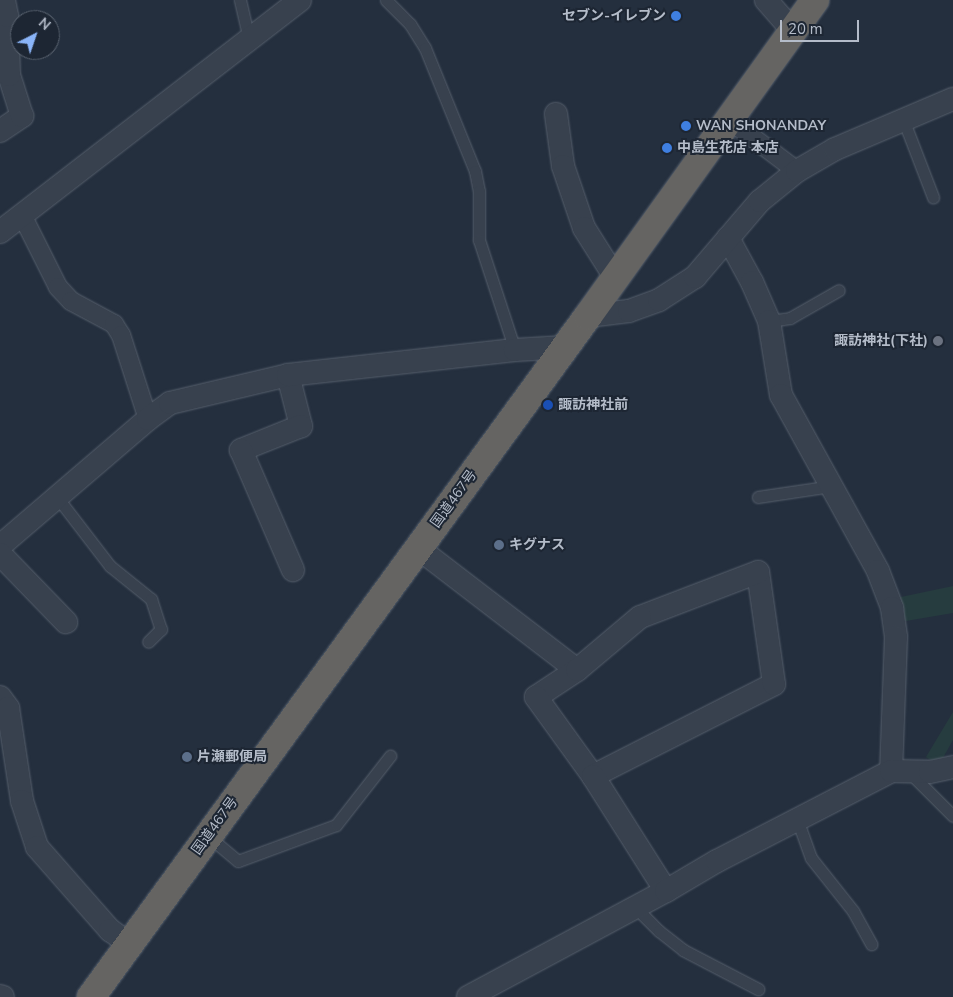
<!DOCTYPE html>
<meta charset="utf-8">
<style>
body{margin:0}
#map{position:relative;width:953px;height:997px;overflow:hidden;background:#242f3e;font-family:"Nunito Sans","Noto Sans JP",sans-serif}
div>[style]{position:absolute}
.green>*{inset:0;background:#263c3f}
.roads{filter:drop-shadow(0 0 1px #565f6c) drop-shadow(0 0 1px #565f6c)}
.service>*{height:11px;margin:-5.5px;padding:0 5.5px;transform-origin:5.5px;border-radius:5.5px;background:#38414e}
.pedestrian>*{height:18px;margin:-9px;padding:0 9px;transform-origin:9px;border-radius:9px;background:#38414e}
.minor>*{height:22px;margin:-11px;padding:0 11px;transform-origin:11px;border-radius:11px;background:#38414e}
.trunk>*{height:28px;margin:-14px;padding:0 14px;transform-origin:14px;border-radius:14px;background:#656462}
.dots>*{width:14px;height:14px;translate:-50% -50%;box-sizing:border-box;border:2px solid #1d2633;border-radius:50%}
span{translate:-50% -50%;white-space:nowrap;text-align:center;line-height:1.15;-webkit-text-stroke:4px #1d2633;paint-order:stroke}
.poi-label{font-size:14px;color:#b4bcc9;font-weight:700}
.right{translate:-100% -50%;text-align:right}
.left{translate:0 -50%;text-align:left}
.street-label{font-size:14px;color:#b4bcc9}
.north{position:absolute;left:10px;top:10px;width:50px;height:50px;box-sizing:border-box;background:#1d2633;border:1px solid #59626f;border-radius:50%;rotate:41deg;font-size:14px;font-weight:700;line-height:20px;text-align:center;color:#b4bcc9}
.north::after{content:'';display:block;margin:auto;width:18px;height:22px;background:#8ab4f8;clip-path:polygon(50% 0,100% 100%,50% 72%,0 100%)}
.scale{position:absolute;left:780px;top:20px;width:79px;height:22px;box-sizing:border-box;border:2px solid #b4bcc9;border-top:0;padding-left:6px;font-size:15px;line-height:18px;white-space:nowrap;color:#b4bcc9;-webkit-text-stroke:4px #1d2633;paint-order:stroke}
</style>
<div id="map">
<div class="green">
<div style="clip-path:polygon(953px 586px,953px 613px,900px 622px,896px 598px)"></div>
<div style="clip-path:polygon(953px 712px,953px 740px,939px 765px,926px 757px)"></div>
</div>
<div class="roads">
<div class="service">
<div style="left:240px;top:0;width:40px;rotate:77deg"></div>
<div style="left:386px;top:0;width:34px;rotate:45deg"></div>
<div style="left:410px;top:24px;width:28px;rotate:58deg"></div>
<div style="left:425px;top:48px;width:133px;rotate:67.9deg"></div>
<div style="left:475px;top:171px;width:20px;rotate:79deg"></div>
<div style="left:479px;top:191px;width:49px;rotate:90deg"></div>
<div style="left:479px;top:240px;width:116px;rotate:71.9deg"></div>
<div style="left:903px;top:119px;width:84px;rotate:69deg"></div>
<div style="left:769px;top:321px;width:21px;rotate:-8deg"></div>
<div style="left:790px;top:318px;width:56px;rotate:-29.7deg"></div>
<div style="left:57px;top:497px;width:87px;rotate:52.5deg"></div>
<div style="left:110px;top:566px;width:53px;rotate:38.8deg"></div>
<div style="left:151px;top:599px;width:32px;rotate:72deg"></div>
<div style="left:161px;top:629px;width:18px;rotate:135deg"></div>
<div style="left:758px;top:497px;width:75px;rotate:-8.5deg"></div>
<div style="left:911px;top:774px;width:59px;rotate:45deg"></div>
<div style="left:797px;top:819px;width:41px;rotate:70.3deg"></div>
<div style="left:811px;top:858px;width:68px;rotate:51.6deg"></div>
<div style="left:853px;top:911px;width:38px;rotate:61deg"></div>
<div style="left:208px;top:836px;width:39px;rotate:40deg"></div>
<div style="left:238px;top:861px;width:104px;rotate:-20.2deg"></div>
<div style="left:336px;top:825px;width:88px;rotate:-52deg"></div>
<div style="left:635px;top:907px;width:34px;rotate:45deg"></div>
<div style="left:659px;top:931px;width:31px;rotate:38deg"></div>
<div style="left:683px;top:950px;width:85px;rotate:27.5deg"></div>
</div>
<div class="pedestrian">
<div style="left:728px;top:119px;width:86px;rotate:37deg"></div>
<div style="left:22px;top:215px;width:80px;rotate:63.4deg"></div>
<div style="left:58px;top:287px;width:19px;rotate:47deg"></div>
<div style="left:71px;top:301px;width:49px;rotate:28.1deg"></div>
<div style="left:114px;top:324px;width:13px;rotate:58deg"></div>
<div style="left:121px;top:335px;width:88px;rotate:72.2deg"></div>
</div>
<div class="minor">
<div style="left:766px;top:0;width:41px;rotate:48.9deg"></div>
<div style="left:556px;top:114px;width:52px;rotate:82.3deg"></div>
<div style="left:563px;top:166px;width:65px;rotate:71.3deg"></div>
<div style="left:584px;top:228px;width:58px;rotate:57.7deg"></div>
<div style="left:0;top:131px;width:27px;rotate:-34deg"></div>
<div style="left:22px;top:116px;width:43px;rotate:-107.6deg"></div>
<div style="left:9px;top:75px;width:59px;rotate:-91.9deg"></div>
<div style="left:7px;top:16px;width:16px;rotate:-101deg"></div>
<div style="left:0;top:232px;width:379px;rotate:-37.7deg"></div>
<div style="left:728px;top:238px;width:50px;rotate:61.4deg"></div>
<div style="left:752px;top:282px;width:43px;rotate:66.4deg"></div>
<div style="left:769px;top:321px;width:75px;rotate:80.8deg"></div>
<div style="left:781px;top:395px;width:201px;rotate:61.1deg"></div>
<div style="left:878px;top:571px;width:40px;rotate:69deg"></div>
<div style="left:892px;top:608px;width:29px;rotate:82deg"></div>
<div style="left:896px;top:637px;width:134px;rotate:92.1deg"></div>
<div style="left:588px;top:316px;width:41px;rotate:-7deg"></div>
<div style="left:629px;top:311px;width:32px;rotate:-20deg"></div>
<div style="left:659px;top:300px;width:43px;rotate:-32.6deg"></div>
<div style="left:695px;top:277px;width:100px;rotate:-49.5deg"></div>
<div style="left:760px;top:201px;width:48px;rotate:-39deg"></div>
<div style="left:797px;top:171px;width:44px;rotate:-30.1deg"></div>
<div style="left:835px;top:149px;width:128px;rotate:-23deg"></div>
<div style="left:288px;top:375px;width:53px;rotate:75.7deg"></div>
<div style="left:301px;top:426px;width:65px;rotate:158.2deg"></div>
<div style="left:241px;top:450px;width:131px;rotate:66.6deg"></div>
<div style="left:0;top:546px;width:195px;rotate:-40.6deg"></div>
<div style="left:148px;top:419px;width:27px;rotate:-36deg"></div>
<div style="left:170px;top:403px;width:121px;rotate:-13.3deg"></div>
<div style="left:288px;top:375px;width:228px;rotate:-6.3deg"></div>
<div style="left:515px;top:350px;width:50px;rotate:-3.4deg"></div>
<div style="left:418px;top:548px;width:200px;rotate:37.5deg"></div>
<div style="left:577px;top:670px;width:49px;rotate:146.6deg"></div>
<div style="left:536px;top:697px;width:97px;rotate:54.2deg"></div>
<div style="left:593px;top:776px;width:203px;rotate:-26.9deg"></div>
<div style="left:774px;top:684px;width:113px;rotate:-98.1deg"></div>
<div style="left:758px;top:572px;width:126px;rotate:159.1deg"></div>
<div style="left:640px;top:617px;width:82px;rotate:139.9deg"></div>
<div style="left:0;top:554px;width:95px;rotate:45.9deg"></div>
<div style="left:0;top:697px;width:14px;rotate:54deg"></div>
<div style="left:8px;top:708px;width:94px;rotate:81.4deg"></div>
<div style="left:22px;top:801px;width:48px;rotate:71.9deg"></div>
<div style="left:37px;top:847px;width:111px;rotate:48.7deg"></div>
<div style="left:110px;top:930px;width:24px;rotate:36deg"></div>
<div style="left:593px;top:776px;width:136px;rotate:57.6deg"></div>
<div style="left:0;top:996px;width:3px;rotate:18deg"></div>
<div style="left:468px;top:997px;width:225px;rotate:-28.2deg"></div>
<div style="left:666px;top:891px;width:59px;rotate:-30.5deg"></div>
<div style="left:717px;top:861px;width:196px;rotate:-27.3deg"></div>
<div style="left:891px;top:771px;width:39px;rotate:1deg"></div>
<div style="left:930px;top:772px;width:24px;rotate:-12deg"></div>
</div>
<div class="trunk">
<div style="left:91px;top:997px;width:843px;rotate:-53.88deg"></div>
<div style="left:588px;top:316px;width:389px;rotate:-54.3deg"></div>
</div>
</div>
<div class="dots">
<div style="left:676px;top:16px;background:#3f7fe0"></div>
<div style="left:686px;top:126px;background:#3f7fe0"></div>
<div style="left:667px;top:148px;background:#3f7fe0"></div>
<div style="left:938px;top:341px;background:#6b7280"></div>
<div style="left:548px;top:405px;background:#1a4fb4"></div>
<div style="left:499px;top:545px;background:#5c6f8a"></div>
<div style="left:187px;top:757px;background:#5c6f8a"></div>
</div>
<div class="poi-label">
<span class="right" style="left:666px;top:16px">セブン-イレブン</span>
<span class="left" style="left:696px;top:126px">WAN SHONANDAY</span>
<span class="left" style="left:677px;top:148px">中島生花店 本店</span>
<span class="right" style="left:928px;top:341px">諏訪神社(下社)</span>
<span class="left" style="left:558px;top:405px">諏訪神社前</span>
<span class="left" style="left:509px;top:545px">キグナス</span>
<span class="left" style="left:197px;top:757px">片瀬郵便局</span>
</div>
<div class="street-label">
<span style="left:454px;top:499px;rotate:-54deg">国道467号</span>
<span style="left:215px;top:826px;rotate:-54deg">国道467号</span>
</div>
<div class="north">N</div>
<div class="scale">20 m</div>
</div>
